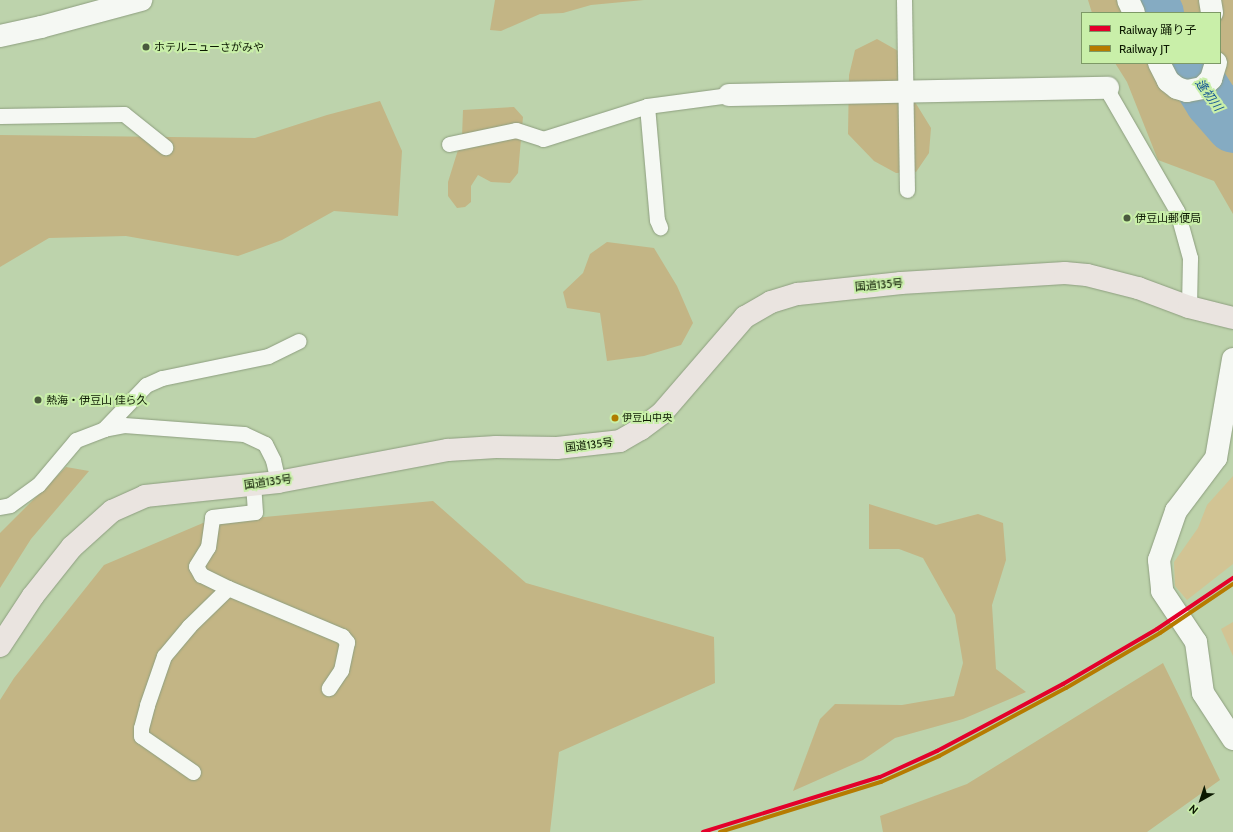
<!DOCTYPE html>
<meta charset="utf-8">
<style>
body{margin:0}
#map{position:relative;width:1233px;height:832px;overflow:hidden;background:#bdd3ac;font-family:Cabin,"Noto Sans JP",sans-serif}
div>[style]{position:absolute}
.green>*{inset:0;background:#d2c494}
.forest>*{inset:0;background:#c3b585}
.river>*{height:53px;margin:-26.5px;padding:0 26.5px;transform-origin:26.5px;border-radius:26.5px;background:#85abc2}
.roads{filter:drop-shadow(0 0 1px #8d9e7f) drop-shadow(0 0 1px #8d9e7f)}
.service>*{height:15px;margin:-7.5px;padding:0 7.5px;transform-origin:7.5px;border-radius:7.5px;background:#f5f8f3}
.minor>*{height:22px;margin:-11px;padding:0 11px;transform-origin:11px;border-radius:11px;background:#f5f8f3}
.trunk>*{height:22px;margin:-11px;padding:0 11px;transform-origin:11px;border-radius:11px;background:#eae4e0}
.rail-1>*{height:4px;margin:-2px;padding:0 2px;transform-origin:2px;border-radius:2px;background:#e4002b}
.rail-2>*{height:4px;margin:-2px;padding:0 2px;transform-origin:2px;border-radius:2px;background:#b67b00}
.dots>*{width:11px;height:11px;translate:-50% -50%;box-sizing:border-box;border:2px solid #c9efa9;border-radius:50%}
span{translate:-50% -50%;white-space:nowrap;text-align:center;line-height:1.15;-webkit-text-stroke:4px #c9efa9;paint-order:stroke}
.bus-label{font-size:10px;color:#0c1901}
.left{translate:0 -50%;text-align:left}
.poi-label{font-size:11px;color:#0c1901}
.street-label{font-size:11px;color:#0c1901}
.water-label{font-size:12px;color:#155694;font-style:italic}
.legend{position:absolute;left:1081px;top:12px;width:140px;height:52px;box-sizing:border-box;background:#c9efa9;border:1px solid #7d9966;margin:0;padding:5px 7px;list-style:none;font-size:12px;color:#0c1901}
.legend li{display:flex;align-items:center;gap:8px;height:20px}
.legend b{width:20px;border:1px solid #7d9966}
.north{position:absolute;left:1181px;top:780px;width:40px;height:40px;-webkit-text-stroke:3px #c9efa9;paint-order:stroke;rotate:219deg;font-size:11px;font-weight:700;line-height:16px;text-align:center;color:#0c1901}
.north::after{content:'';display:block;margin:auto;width:14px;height:18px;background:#0c1901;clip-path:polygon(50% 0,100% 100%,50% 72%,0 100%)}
</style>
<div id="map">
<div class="green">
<div style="clip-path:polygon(1233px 476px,1233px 564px,1187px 600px,1175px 586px,1174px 562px,1198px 528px,1207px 505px)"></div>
<div style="clip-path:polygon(1233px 622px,1233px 656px,1221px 629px)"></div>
</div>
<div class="forest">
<div style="clip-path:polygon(495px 0,644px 0,591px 5px,563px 13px,540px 14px,501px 31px,490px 30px)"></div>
<div style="clip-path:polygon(1088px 0,1233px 0,1233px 214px,1214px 181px,1158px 160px,1127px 82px,1115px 63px,1220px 63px,1220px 13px,1092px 13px)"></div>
<div style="clip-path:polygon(877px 39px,900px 52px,898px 82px,915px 102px,931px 128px,929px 153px,916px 172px,896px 173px,874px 161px,848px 134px,849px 75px,855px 50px)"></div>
<div style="clip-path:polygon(380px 101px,402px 151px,398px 216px,334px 211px,282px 240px,238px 256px,126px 236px,49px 238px,0 267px,0 135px,255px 138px,327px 115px)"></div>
<div style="clip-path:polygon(514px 107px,523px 117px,518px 173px,510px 183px,491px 182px,478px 175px,471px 186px,471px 202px,465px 207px,457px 208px,448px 196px,448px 182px,462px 137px,463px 110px)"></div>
<div style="clip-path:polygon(607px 242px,654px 248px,677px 286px,693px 323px,681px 345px,644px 356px,607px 361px,600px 313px,567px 308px,563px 292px,583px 273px,590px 254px)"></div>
<div style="clip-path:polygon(66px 467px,89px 471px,31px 539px,0 588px,0 533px)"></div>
<div style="clip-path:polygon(433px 501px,526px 583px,714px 637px,715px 683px,559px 752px,550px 832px,0 832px,0 700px,14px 678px,104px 565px,203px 523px)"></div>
<div style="clip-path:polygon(869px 504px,936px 525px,978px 514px,1003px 523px,1006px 560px,992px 605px,996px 669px,1026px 692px,963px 719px,895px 738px,863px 760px,793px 791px,820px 719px,835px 704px,902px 705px,954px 696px,963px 663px,955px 615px,923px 558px,899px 549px,869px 549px)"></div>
<div style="clip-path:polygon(1163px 663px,1220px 780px,1147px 832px,883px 832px,880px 816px,967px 784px)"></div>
</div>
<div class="river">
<div style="left:1150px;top:0;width:15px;rotate:62deg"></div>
<div style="left:1187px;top:63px;width:45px;rotate:57.7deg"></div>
<div style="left:1211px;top:101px;width:33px;rotate:49deg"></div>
</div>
<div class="roads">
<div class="service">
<div style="left:904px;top:0;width:190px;rotate:89.1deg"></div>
<div style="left:1108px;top:88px;width:7px;rotate:74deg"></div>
<div style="left:1110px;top:95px;width:134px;rotate:60deg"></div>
<div style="left:1177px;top:211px;width:49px;rotate:74.5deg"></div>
<div style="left:1190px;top:258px;width:49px;rotate:91.2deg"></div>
<div style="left:647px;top:106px;width:114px;rotate:85deg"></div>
<div style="left:657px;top:220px;width:8px;rotate:67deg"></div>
<div style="left:0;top:116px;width:124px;rotate:-0.9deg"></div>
<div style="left:124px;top:114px;width:53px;rotate:38.8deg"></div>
<div style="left:449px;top:144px;width:68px;rotate:-11.8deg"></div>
<div style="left:516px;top:130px;width:28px;rotate:18deg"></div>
<div style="left:543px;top:139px;width:109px;rotate:-17.6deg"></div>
<div style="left:647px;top:106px;width:83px;rotate:-7.6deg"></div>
<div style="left:104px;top:429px;width:61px;rotate:-46.3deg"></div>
<div style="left:146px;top:385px;width:17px;rotate:-24deg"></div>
<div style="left:162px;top:378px;width:108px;rotate:-11.7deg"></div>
<div style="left:268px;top:356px;width:34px;rotate:-26deg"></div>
<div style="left:0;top:507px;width:10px;rotate:-11deg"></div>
<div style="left:10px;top:505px;width:34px;rotate:-36deg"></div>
<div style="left:38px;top:485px;width:59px;rotate:-49.8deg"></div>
<div style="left:76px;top:440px;width:30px;rotate:-21deg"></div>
<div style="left:104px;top:429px;width:20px;rotate:-11deg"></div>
<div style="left:124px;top:425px;width:120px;rotate:4.3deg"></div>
<div style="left:244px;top:434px;width:23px;rotate:25deg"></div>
<div style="left:265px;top:444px;width:18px;rotate:63deg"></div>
<div style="left:273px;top:460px;width:23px;rotate:77deg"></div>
<div style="left:228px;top:588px;width:124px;rotate:22.8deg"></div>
<div style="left:342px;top:636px;width:8px;rotate:50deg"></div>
<div style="left:347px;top:642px;width:29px;rotate:102deg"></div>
<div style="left:341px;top:670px;width:22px;rotate:124deg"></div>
<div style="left:193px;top:772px;width:63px;rotate:-145.3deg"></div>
<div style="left:141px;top:736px;width:8px;rotate:-90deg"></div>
<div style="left:141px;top:728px;width:24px;rotate:-75deg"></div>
<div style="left:147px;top:705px;width:52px;rotate:-70.9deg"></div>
<div style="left:164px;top:656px;width:39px;rotate:-50deg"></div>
<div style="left:189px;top:626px;width:54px;rotate:-44.3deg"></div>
<div style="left:228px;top:588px;width:30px;rotate:-154deg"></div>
<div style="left:201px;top:575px;width:10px;rotate:-119deg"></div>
<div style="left:196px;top:566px;width:22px;rotate:-58deg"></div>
<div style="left:208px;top:547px;width:30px;rotate:-82deg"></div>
<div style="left:212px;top:517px;width:43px;rotate:-6.6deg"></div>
<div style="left:255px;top:512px;width:27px;rotate:-94deg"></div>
</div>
<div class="minor">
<div style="left:1128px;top:0;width:14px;rotate:65deg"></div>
<div style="left:1210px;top:0;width:13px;rotate:81deg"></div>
<div style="left:0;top:36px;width:42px;rotate:-12.4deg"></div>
<div style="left:41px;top:27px;width:104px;rotate:-15.1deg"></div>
<div style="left:1159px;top:63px;width:20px;rotate:63deg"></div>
<div style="left:1168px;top:81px;width:11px;rotate:38deg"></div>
<div style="left:1177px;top:88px;width:10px;rotate:17deg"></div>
<div style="left:1187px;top:91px;width:15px;rotate:-11deg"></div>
<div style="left:1202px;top:88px;width:13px;rotate:-45deg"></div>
<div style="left:1211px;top:79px;width:17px;rotate:-73deg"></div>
<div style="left:729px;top:95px;width:379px;rotate:-1.1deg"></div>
<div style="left:1233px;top:359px;width:100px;rotate:99.7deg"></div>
<div style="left:1216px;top:458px;width:66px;rotate:127deg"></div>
<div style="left:1176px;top:511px;width:52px;rotate:109.1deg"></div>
<div style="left:1159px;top:560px;width:31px;rotate:84deg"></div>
<div style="left:1162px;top:591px;width:61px;rotate:56.3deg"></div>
<div style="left:1196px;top:642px;width:51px;rotate:82.2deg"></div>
<div style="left:1203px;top:693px;width:55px;rotate:56.9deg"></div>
</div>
<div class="trunk">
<div style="left:0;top:646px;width:60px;rotate:-56.6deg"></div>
<div style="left:33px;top:596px;width:63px;rotate:-51.5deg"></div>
<div style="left:72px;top:547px;width:54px;rotate:-42deg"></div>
<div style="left:112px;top:511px;width:36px;rotate:-24deg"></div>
<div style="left:145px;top:496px;width:134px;rotate:-6deg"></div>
<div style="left:278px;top:482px;width:173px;rotate:-10.7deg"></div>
<div style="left:448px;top:450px;width:48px;rotate:-3.6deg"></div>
<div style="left:496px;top:447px;width:61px;rotate:0.9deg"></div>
<div style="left:557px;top:448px;width:63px;rotate:-6.3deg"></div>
<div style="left:620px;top:441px;width:24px;rotate:-30deg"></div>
<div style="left:641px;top:429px;width:26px;rotate:-37deg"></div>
<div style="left:662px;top:413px;width:127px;rotate:-49.2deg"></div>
<div style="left:745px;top:317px;width:30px;rotate:-30deg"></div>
<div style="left:771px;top:302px;width:28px;rotate:-17deg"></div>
<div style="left:798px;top:294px;width:104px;rotate:-6.1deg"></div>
<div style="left:901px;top:283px;width:164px;rotate:-3.5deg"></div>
<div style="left:1065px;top:273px;width:22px;rotate:5deg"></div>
<div style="left:1087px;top:275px;width:53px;rotate:14.3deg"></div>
<div style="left:1138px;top:288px;width:54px;rotate:20.4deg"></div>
<div style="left:1189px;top:307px;width:45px;rotate:14deg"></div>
</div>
</div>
<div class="rail-1">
<div style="left:703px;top:832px;width:185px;rotate:-17.3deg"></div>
<div style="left:880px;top:777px;width:63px;rotate:-24.5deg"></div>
<div style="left:937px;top:751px;width:143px;rotate:-28deg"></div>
<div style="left:1063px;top:684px;width:109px;rotate:-30.3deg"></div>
<div style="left:1157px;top:629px;width:92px;rotate:-33.9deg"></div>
</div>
<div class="rail-2">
<div style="left:720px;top:832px;width:169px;rotate:-17.3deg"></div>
<div style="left:881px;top:782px;width:64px;rotate:-24.1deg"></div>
<div style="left:939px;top:756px;width:144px;rotate:-28.2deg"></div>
<div style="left:1066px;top:688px;width:109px;rotate:-30.3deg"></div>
<div style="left:1160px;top:633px;width:88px;rotate:-33.9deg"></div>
</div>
<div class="dots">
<div style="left:146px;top:47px;background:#4a5a3d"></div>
<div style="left:1127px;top:218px;background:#4a5a3d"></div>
<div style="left:38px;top:400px;background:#4a5a3d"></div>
<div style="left:615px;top:418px;background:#b07c00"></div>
</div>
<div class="bus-label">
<span class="left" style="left:622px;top:418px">伊豆山中央</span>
</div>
<div class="poi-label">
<span class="left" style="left:154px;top:47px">ホテルニューさがみや</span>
<span class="left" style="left:1135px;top:218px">伊豆山郵便局</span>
<span class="left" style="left:46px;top:400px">熱海・伊豆山 佳ら久</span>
</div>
<div class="street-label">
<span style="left:879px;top:285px;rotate:-5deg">国道135号</span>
<span style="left:589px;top:445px;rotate:-7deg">国道135号</span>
<span style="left:268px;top:482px;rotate:-8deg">国道135号</span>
</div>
<div class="water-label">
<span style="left:1209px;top:95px;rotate:54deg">逢初川</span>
</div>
<ul class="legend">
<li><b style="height:5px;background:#e4002b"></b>Railway 踊り子</li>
<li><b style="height:5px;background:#b67b00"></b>Railway JT</li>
</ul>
<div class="north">N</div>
</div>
